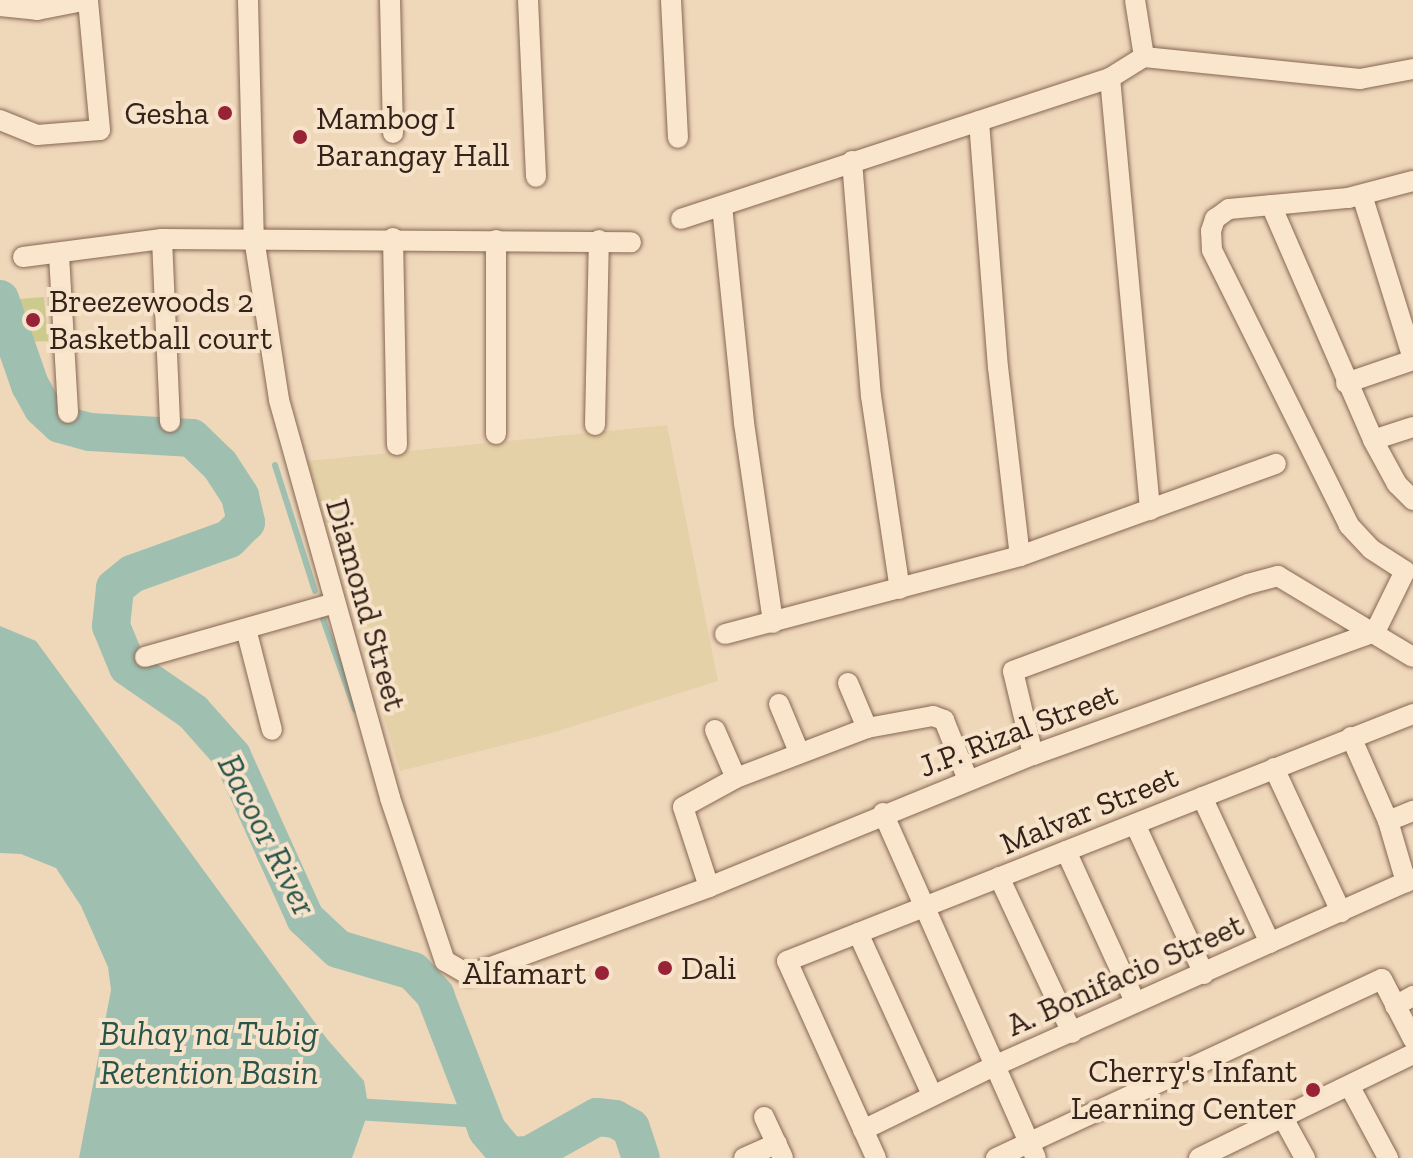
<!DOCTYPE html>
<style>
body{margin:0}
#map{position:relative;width:1413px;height:1158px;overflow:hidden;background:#efd7ba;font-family:"Zilla Slab",serif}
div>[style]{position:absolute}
.farmland>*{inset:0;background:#e5d1a7}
.green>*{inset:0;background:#cdca8e}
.water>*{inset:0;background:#9fc0b1}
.stream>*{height:6px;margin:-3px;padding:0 3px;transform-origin:3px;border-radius:3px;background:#9fc0b1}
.canal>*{height:22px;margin:-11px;padding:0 11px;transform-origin:11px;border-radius:11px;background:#9fc0b1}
.river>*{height:38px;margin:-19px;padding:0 19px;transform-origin:19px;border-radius:19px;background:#9fc0b1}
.roads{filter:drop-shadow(0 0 2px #866754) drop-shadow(0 0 2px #866754)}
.street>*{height:20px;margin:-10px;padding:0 10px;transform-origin:10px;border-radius:10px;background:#fae5cd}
.dots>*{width:22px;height:22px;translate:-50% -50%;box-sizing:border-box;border:4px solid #f7e2ca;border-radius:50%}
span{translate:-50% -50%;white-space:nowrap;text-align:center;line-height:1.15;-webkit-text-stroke:8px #f7e2ca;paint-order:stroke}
.poi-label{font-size:32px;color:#35221a}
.right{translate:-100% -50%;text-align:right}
.left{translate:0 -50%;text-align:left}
.street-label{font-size:32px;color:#35221a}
.water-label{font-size:34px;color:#28554b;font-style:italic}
</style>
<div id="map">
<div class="farmland">
<div style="clip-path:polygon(667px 425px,718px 681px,548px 734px,400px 771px,308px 461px)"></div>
</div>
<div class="green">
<div style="clip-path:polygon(44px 297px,48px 341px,22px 342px,19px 299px)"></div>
</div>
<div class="water">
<div style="clip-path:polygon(0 626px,36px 641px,327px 1039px,364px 1081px,369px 1110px,352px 1158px,79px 1158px,111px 990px,108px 967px,81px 906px,56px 868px,21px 854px,0 853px)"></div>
</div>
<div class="stream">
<div style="left:275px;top:465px;width:132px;rotate:72.4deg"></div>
<div style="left:323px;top:619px;width:96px;rotate:70.6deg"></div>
</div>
<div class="canal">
<div style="left:340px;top:1108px;width:143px;rotate:3.6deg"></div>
</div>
<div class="river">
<div style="left:0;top:299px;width:91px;rotate:70.8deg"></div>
<div style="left:30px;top:385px;width:26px;rotate:61deg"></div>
<div style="left:43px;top:408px;width:23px;rotate:43deg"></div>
<div style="left:60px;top:424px;width:31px;rotate:15deg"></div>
<div style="left:90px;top:432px;width:102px;rotate:3.4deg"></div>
<div style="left:192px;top:438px;width:39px;rotate:44deg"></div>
<div style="left:220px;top:465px;width:37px;rotate:57deg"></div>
<div style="left:240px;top:496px;width:27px;rotate:77deg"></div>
<div style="left:246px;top:522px;width:24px;rotate:135deg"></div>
<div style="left:229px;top:539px;width:103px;rotate:160.2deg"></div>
<div style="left:132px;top:574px;width:22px;rotate:141deg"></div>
<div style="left:115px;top:588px;width:38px;rotate:96deg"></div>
<div style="left:111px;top:626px;width:44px;rotate:67.5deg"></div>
<div style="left:128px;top:667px;width:79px;rotate:34.7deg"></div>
<div style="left:193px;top:712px;width:59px;rotate:48.4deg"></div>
<div style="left:232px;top:756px;width:178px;rotate:65.7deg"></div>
<div style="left:305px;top:918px;width:45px;rotate:43.2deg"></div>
<div style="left:338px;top:949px;width:78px;rotate:16.3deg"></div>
<div style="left:413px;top:971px;width:33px;rotate:47deg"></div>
<div style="left:435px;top:995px;width:145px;rotate:68.9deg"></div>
<div style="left:487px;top:1130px;width:34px;rotate:50deg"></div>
<div style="left:509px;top:1156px;width:20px;rotate:-3deg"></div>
<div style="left:529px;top:1155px;width:78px;rotate:-29.2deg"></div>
<div style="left:597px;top:1117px;width:18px;rotate:6deg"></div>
<div style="left:615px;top:1119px;width:18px;rotate:29deg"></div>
<div style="left:631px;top:1128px;width:32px;rotate:72deg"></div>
</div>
<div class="roads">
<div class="street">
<div style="left:248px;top:0;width:238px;rotate:88.6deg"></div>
<div style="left:254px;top:238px;width:164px;rotate:81.2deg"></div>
<div style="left:279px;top:400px;width:413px;rotate:74.4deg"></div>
<div style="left:390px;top:798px;width:172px;rotate:71.4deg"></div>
<div style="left:445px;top:961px;width:28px;rotate:30deg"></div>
<div style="left:469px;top:975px;width:256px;rotate:-20.1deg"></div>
<div style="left:709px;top:887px;width:350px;rotate:-22.2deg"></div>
<div style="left:1033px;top:755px;width:363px;rotate:-19.8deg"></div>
<div style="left:1375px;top:632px;width:68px;rotate:-63.8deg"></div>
<div style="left:1405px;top:571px;width:40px;rotate:-147.1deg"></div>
<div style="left:1371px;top:549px;width:33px;rotate:-133deg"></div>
<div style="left:1349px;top:525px;width:307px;rotate:-116.5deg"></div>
<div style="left:1212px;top:250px;width:19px;rotate:-93deg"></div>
<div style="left:1211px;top:231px;width:13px;rotate:-72deg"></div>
<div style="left:1215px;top:219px;width:17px;rotate:-36deg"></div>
<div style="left:1229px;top:209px;width:120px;rotate:-5.3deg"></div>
<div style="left:1348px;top:198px;width:67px;rotate:-14.7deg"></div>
<div style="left:390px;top:0;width:133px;rotate:88.7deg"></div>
<div style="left:528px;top:0;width:177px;rotate:87.4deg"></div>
<div style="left:671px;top:0;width:138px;rotate:87.1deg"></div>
<div style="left:1135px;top:0;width:58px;rotate:81deg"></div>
<div style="left:1144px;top:57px;width:217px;rotate:5.8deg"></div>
<div style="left:1360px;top:79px;width:54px;rotate:-10.7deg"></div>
<div style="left:0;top:6px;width:37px;rotate:6deg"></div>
<div style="left:37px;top:10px;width:52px;rotate:-11.1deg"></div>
<div style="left:1110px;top:78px;width:434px;rotate:84.7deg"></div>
<div style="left:0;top:120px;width:40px;rotate:22deg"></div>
<div style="left:37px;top:135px;width:63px;rotate:-4.5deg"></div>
<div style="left:100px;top:130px;width:131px;rotate:-95.3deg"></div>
<div style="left:979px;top:121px;width:247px;rotate:85.6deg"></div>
<div style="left:998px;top:367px;width:190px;rotate:83.4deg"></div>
<div style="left:852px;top:161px;width:236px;rotate:85.4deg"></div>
<div style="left:871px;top:396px;width:195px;rotate:81.5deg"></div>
<div style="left:1362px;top:195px;width:172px;rotate:72.7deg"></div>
<div style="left:1271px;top:205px;width:256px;rotate:66.5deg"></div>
<div style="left:1373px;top:440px;width:50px;rotate:61.4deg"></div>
<div style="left:1397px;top:484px;width:23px;rotate:45deg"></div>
<div style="left:722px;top:206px;width:218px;rotate:84.2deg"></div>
<div style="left:744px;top:423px;width:202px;rotate:81.7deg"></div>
<div style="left:681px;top:219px;width:452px;rotate:-18.2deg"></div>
<div style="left:1110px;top:78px;width:40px;rotate:-32deg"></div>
<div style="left:393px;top:238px;width:207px;rotate:88.9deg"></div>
<div style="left:162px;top:239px;width:183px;rotate:87.5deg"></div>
<div style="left:59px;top:255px;width:158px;rotate:86.7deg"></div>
<div style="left:23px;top:257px;width:140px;rotate:-7.4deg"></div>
<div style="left:162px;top:239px;width:469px;rotate:0.4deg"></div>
<div style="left:1346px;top:383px;width:71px;rotate:-18.9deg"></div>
<div style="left:595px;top:425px;width:185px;rotate:-88.8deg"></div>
<div style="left:496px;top:434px;width:194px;rotate:-90deg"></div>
<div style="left:1373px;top:440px;width:42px;rotate:-18deg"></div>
<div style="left:246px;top:629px;width:104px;rotate:75.6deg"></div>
<div style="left:725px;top:634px;width:305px;rotate:-14.8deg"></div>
<div style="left:1020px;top:556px;width:272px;rotate:-19.8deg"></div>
<div style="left:145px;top:657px;width:197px;rotate:-15.9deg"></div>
<div style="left:848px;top:683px;width:49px;rotate:67.1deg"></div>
<div style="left:779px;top:704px;width:52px;rotate:67.4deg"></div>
<div style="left:715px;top:730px;width:52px;rotate:66.4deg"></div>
<div style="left:1351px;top:737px;width:92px;rotate:66.2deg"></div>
<div style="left:1388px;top:821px;width:64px;rotate:73.6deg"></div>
<div style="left:1033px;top:755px;width:86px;rotate:-103.4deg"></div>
<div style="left:1013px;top:671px;width:251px;rotate:-20.3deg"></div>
<div style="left:1248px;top:584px;width:31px;rotate:-15deg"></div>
<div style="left:1278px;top:576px;width:157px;rotate:31deg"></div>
<div style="left:1274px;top:768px;width:159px;rotate:65deg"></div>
<div style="left:1202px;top:797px;width:161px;rotate:65deg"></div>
<div style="left:883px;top:813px;width:377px;rotate:66.1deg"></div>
<div style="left:1388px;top:821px;width:27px;rotate:-22deg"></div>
<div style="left:1135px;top:824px;width:165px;rotate:65.3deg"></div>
<div style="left:1066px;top:851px;width:166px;rotate:65.4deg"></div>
<div style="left:999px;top:877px;width:172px;rotate:64.9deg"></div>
<div style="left:709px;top:887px;width:84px;rotate:-108deg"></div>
<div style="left:683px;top:807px;width:60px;rotate:-28.7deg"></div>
<div style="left:736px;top:778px;width:140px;rotate:-20.9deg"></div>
<div style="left:867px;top:728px;width:67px;rotate:-10.3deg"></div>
<div style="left:933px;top:716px;width:12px;rotate:20deg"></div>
<div style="left:944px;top:720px;width:65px;rotate:68.2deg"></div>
<div style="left:858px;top:933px;width:178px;rotate:65.4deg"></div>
<div style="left:1395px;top:1006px;width:21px;rotate:-29deg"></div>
<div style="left:1350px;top:1087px;width:81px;rotate:61.8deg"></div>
<div style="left:764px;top:1117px;width:45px;rotate:65.1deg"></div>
<div style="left:1283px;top:1118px;width:46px;rotate:61.2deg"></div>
<div style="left:863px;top:1130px;width:144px;rotate:-26deg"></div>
<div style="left:992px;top:1067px;width:461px;rotate:-24.1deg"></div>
<div style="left:744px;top:1158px;width:36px;rotate:-24deg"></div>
<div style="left:876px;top:1158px;width:216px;rotate:-114.3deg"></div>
<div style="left:787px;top:961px;width:673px;rotate:-21.53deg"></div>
<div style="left:996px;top:1158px;width:425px;rotate:-24.9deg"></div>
<div style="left:1382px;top:979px;width:68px;rotate:62.7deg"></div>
<div style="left:1199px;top:1158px;width:238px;rotate:-25.9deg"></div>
</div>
</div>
<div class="dots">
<div style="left:225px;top:113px;background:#982236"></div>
<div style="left:300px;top:137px;background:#982236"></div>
<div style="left:33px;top:320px;background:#982236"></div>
<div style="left:665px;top:968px;background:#982236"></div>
<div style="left:602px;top:973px;background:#982236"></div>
<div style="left:1313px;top:1090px;background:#982236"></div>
</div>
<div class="poi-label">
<span class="right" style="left:209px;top:113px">Gesha</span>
<span class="left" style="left:316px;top:137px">Mambog I<br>Barangay Hall</span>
<span class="left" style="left:49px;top:320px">Breezewoods 2<br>Basketball court</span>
<span class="left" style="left:681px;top:968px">Dali</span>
<span class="right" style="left:586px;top:973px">Alfamart</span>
<span class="right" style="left:1297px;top:1090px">Cherry's Infant<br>Learning Center</span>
</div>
<div class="street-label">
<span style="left:366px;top:605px;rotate:74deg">Diamond Street</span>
<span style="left:1018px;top:730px;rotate:-21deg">J.P. Rizal Street</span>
<span style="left:1089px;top:810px;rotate:-22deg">Malvar Street</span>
<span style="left:1125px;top:975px;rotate:-24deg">A. Bonifacio Street</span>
</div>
<div class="water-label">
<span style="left:267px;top:835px;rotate:63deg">Bacoor River</span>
<span style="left:209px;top:1053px">Buhay na Tubig<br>Retention Basin</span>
</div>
</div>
